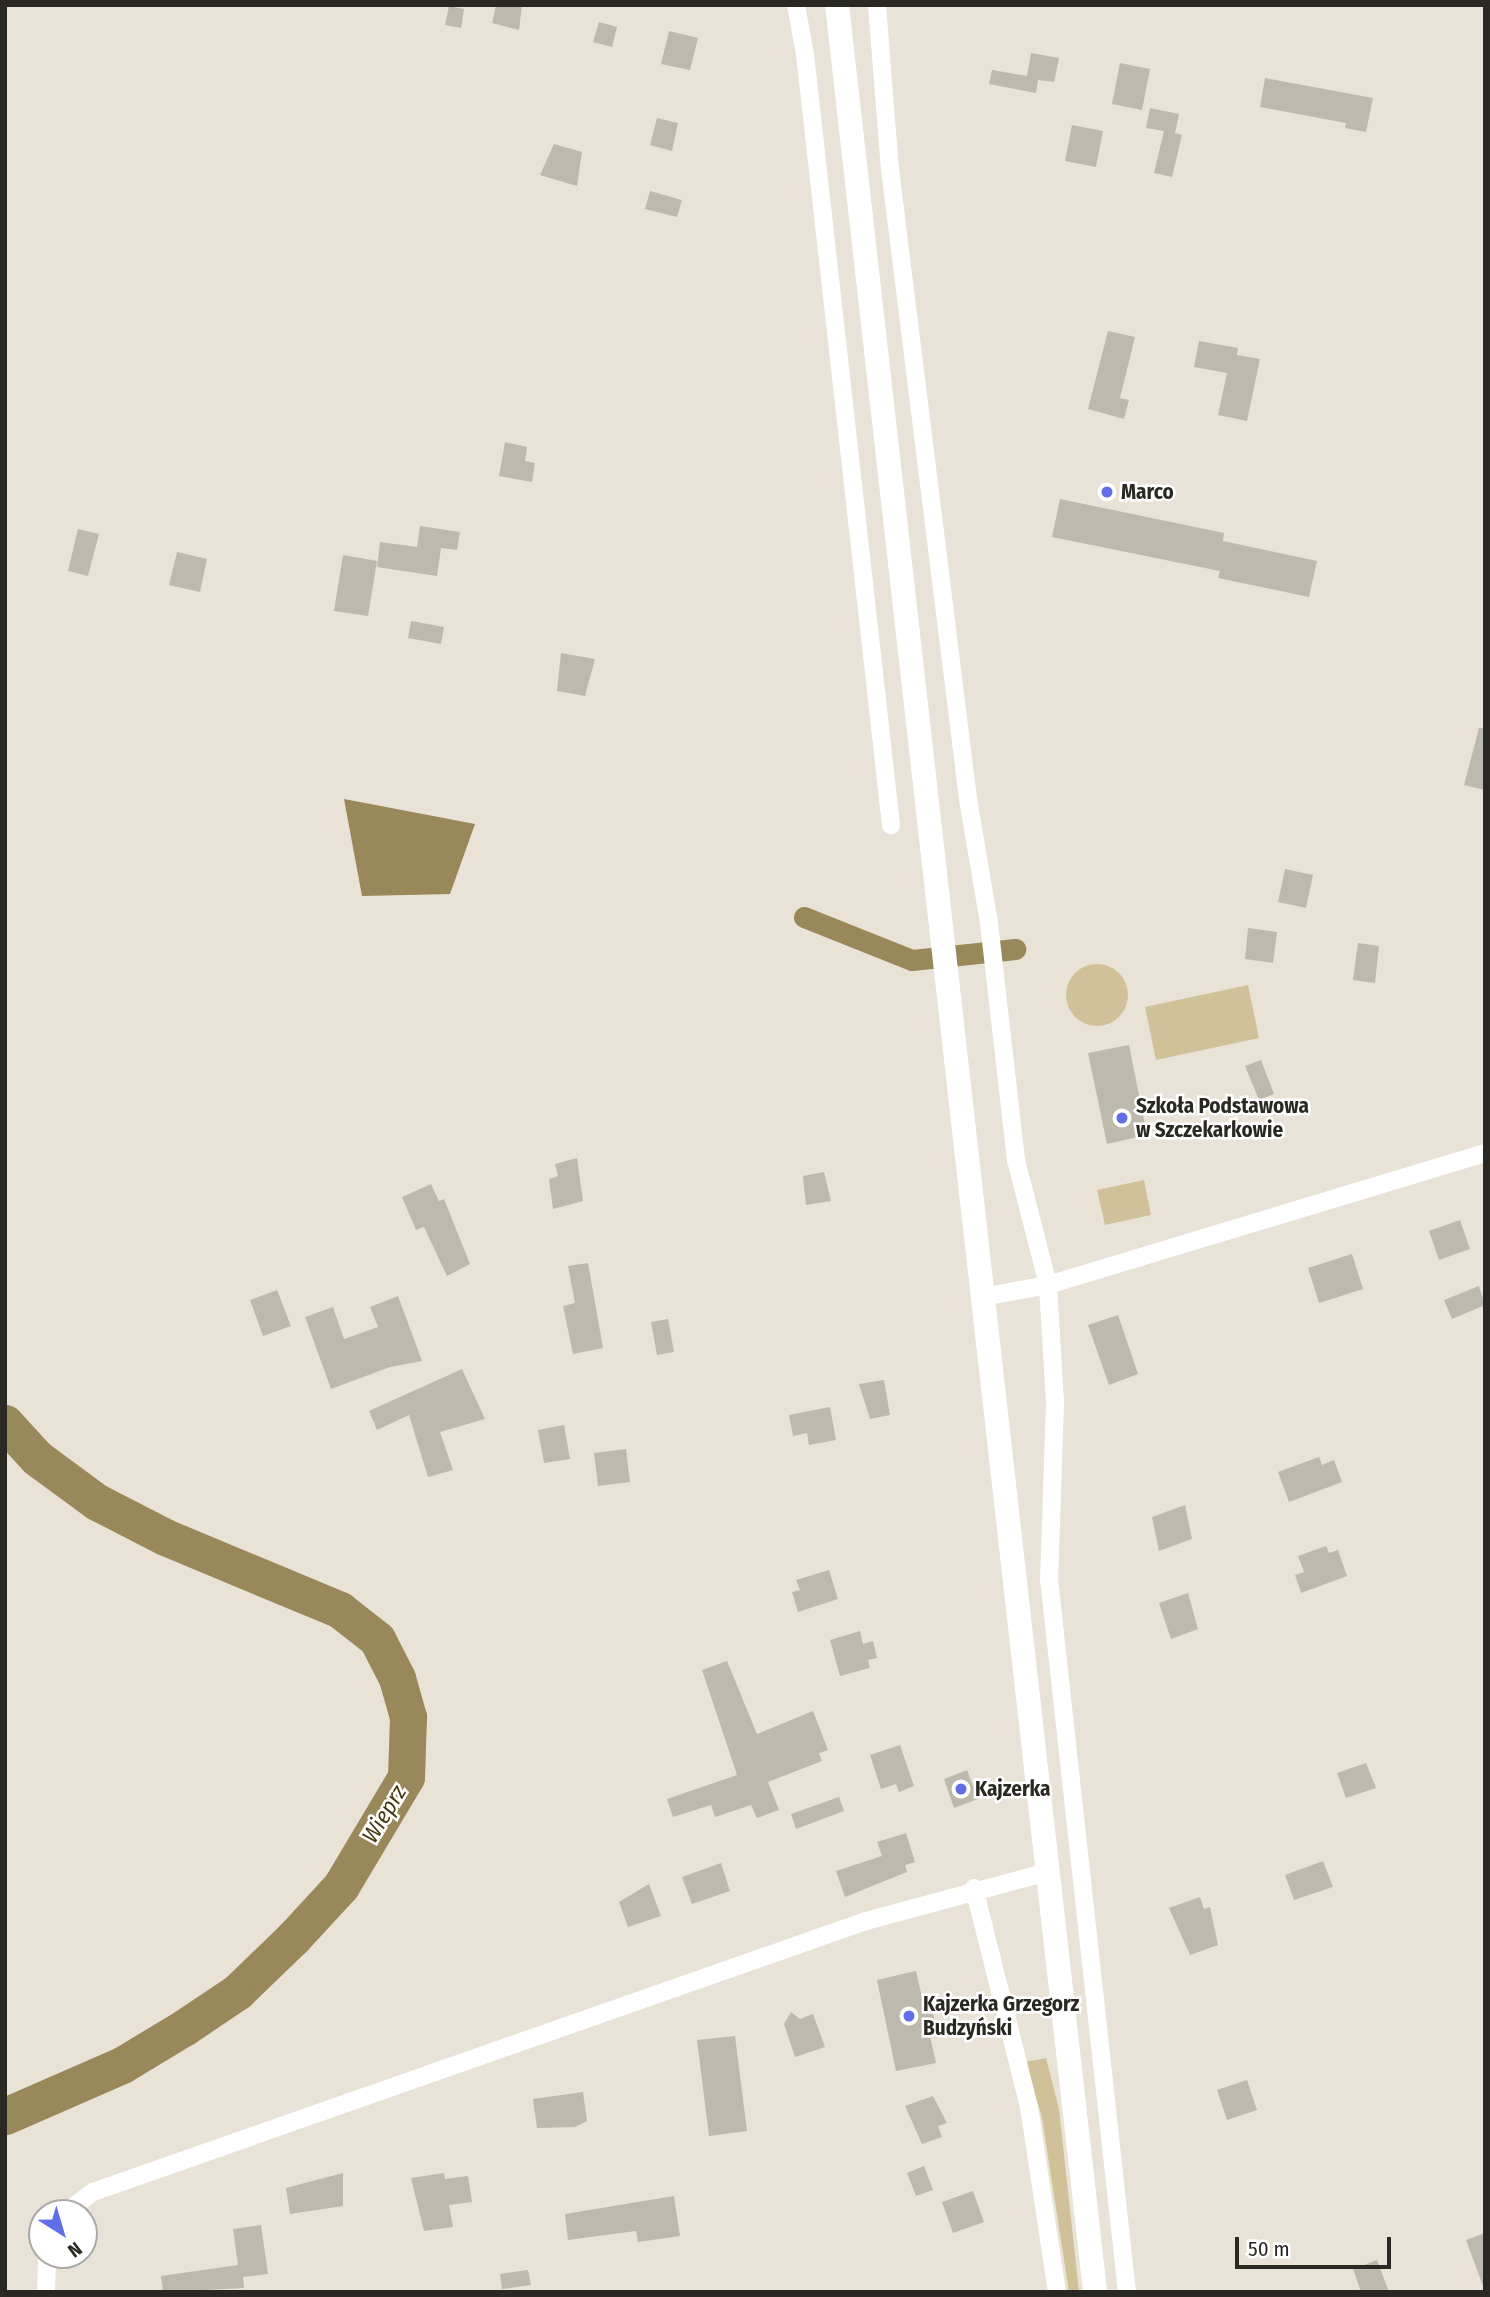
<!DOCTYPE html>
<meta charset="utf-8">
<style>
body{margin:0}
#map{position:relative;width:1490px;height:2297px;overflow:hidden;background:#e8e3d6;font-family:"Fira Sans Condensed",sans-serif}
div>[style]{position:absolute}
.green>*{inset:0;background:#d0c198}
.round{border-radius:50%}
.water>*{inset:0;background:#99885a}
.canal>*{height:21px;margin:-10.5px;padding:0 10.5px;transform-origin:10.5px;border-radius:10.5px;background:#99885a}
.river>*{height:37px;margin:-18.5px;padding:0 18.5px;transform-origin:18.5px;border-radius:18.5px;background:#99885a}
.building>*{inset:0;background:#bdb9ac}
.street>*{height:18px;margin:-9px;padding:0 9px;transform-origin:9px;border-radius:9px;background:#fff}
.secondary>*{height:24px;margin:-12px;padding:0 12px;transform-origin:12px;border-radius:12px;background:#fff}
.dots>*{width:19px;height:19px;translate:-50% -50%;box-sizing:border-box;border:4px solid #fff;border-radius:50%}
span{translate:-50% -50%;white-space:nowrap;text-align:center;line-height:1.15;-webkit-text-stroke:5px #fff;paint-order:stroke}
.poi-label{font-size:21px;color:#2a2823;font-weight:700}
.left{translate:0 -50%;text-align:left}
.water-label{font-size:23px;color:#463912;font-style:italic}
.frame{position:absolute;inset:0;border:7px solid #2a2823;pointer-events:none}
.north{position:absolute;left:28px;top:2199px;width:70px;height:70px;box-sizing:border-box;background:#fff;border:2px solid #aaa9a7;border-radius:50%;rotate:143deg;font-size:19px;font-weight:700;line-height:28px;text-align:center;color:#2a2823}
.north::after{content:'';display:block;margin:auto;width:24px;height:32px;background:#606fe7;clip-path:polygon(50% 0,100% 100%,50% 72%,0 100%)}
.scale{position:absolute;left:1235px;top:2237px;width:156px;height:32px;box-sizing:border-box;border:4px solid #2a2823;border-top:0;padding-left:9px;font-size:21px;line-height:24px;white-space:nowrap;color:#2a2823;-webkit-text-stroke:5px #fff;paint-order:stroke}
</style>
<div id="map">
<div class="green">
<div class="round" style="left:1066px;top:964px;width:62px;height:62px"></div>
<div style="clip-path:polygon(1248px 985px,1259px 1038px,1156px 1060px,1145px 1007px)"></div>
<div style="clip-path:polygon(1144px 1180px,1151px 1215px,1105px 1225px,1097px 1190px)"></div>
<div style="clip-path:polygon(1046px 2058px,1059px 2109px,1079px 2292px,1069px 2292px,1042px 2118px,1025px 2062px)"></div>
</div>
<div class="water">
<div style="clip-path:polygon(344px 799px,475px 824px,450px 894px,362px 896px)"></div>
</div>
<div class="canal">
<div style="left:804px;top:917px;width:116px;rotate:21.7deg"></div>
<div style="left:912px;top:960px;width:104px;rotate:-6.1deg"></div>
</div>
<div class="river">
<div style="left:5px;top:1423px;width:47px;rotate:47.6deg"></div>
<div style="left:37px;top:1458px;width:74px;rotate:36.3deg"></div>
<div style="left:97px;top:1502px;width:76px;rotate:27.2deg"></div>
<div style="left:165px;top:1537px;width:190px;rotate:22.6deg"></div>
<div style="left:340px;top:1610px;width:47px;rotate:38.1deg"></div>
<div style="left:377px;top:1639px;width:44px;rotate:62.9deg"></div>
<div style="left:397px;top:1678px;width:41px;rotate:74.2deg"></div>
<div style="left:408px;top:1717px;width:60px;rotate:91.9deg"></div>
<div style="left:406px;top:1777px;width:127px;rotate:120.8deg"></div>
<div style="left:341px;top:1886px;width:71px;rotate:132.7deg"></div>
<div style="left:293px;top:1938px;width:78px;rotate:136deg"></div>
<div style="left:237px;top:1992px;width:63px;rotate:146.1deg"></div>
<div style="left:185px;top:2027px;width:74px;rotate:148.9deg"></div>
<div style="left:122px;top:2065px;width:128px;rotate:156.4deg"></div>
</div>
<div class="building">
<div style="clip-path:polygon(496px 5px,522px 5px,519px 30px,492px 23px)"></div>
<div style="clip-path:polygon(449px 6px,464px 9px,461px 28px,445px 25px)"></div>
<div style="clip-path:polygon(599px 22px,617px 27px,612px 47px,593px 42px)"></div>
<div style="clip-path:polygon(669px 31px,698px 38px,690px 70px,661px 64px)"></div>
<div style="clip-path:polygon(1031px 53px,1059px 58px,1054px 82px,1038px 80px,1036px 93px,989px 84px,992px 70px,1027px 76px)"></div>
<div style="clip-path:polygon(1120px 63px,1150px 69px,1142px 110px,1112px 104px)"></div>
<div style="clip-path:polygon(1265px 78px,1373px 98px,1366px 132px,1345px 128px,1346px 123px,1260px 107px)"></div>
<div style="clip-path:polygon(1150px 108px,1179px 114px,1175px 133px,1171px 132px,1182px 135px,1172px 177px,1154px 173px,1164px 131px,1146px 128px)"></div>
<div style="clip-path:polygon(657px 118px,678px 123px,672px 151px,650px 145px)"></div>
<div style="clip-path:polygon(1072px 125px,1103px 131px,1096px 167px,1065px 161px)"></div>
<div style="clip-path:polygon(554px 144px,582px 152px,577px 186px,540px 175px)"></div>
<div style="clip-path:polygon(650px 191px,682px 200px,677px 217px,645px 209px)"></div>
<div style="clip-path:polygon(1108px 331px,1135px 337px,1120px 398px,1129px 400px,1124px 419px,1088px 409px)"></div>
<div style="clip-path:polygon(1199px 341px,1238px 348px,1237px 355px,1260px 359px,1247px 421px,1218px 415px,1227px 373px,1194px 367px)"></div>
<div style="clip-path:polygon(505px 442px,527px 447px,525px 461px,535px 463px,532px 482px,499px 476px)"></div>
<div style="clip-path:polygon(1060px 499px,1224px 533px,1223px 541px,1317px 561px,1309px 597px,1218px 578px,1220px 571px,1052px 537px)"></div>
<div style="clip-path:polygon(420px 526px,460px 532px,457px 550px,441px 548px,437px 576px,377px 567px,380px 542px,417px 547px)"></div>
<div style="clip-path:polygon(78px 529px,99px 534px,88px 576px,68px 571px)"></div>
<div style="clip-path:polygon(177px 552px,207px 559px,200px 592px,169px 585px)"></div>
<div style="clip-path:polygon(343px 555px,377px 561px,368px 616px,334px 611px)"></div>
<div style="clip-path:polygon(411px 621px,444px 627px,441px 644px,408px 638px)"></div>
<div style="clip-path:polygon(561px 653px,595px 659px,585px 696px,557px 691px)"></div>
<div style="clip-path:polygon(1479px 728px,1485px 728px,1485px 790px,1464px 785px)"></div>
<div style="clip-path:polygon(1285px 869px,1313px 875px,1306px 908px,1278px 902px)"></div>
<div style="clip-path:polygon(1248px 928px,1277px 932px,1273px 963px,1245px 959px)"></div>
<div style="clip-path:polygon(1358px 943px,1379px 946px,1375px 983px,1353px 980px)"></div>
<div style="clip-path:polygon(1129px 1045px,1147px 1135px,1107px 1144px,1088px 1053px)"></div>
<div style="clip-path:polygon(1261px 1060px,1274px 1094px,1259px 1100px,1245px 1066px)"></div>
<div style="clip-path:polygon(577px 1158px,583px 1201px,553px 1209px,549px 1179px,558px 1176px,555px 1164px)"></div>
<div style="clip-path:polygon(824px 1172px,831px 1201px,806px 1205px,803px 1176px)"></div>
<div style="clip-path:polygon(431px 1184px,439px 1201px,444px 1199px,470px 1264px,447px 1276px,424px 1227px,416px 1230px,402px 1197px)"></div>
<div style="clip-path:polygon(1460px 1220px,1470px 1249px,1439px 1260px,1429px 1231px)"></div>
<div style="clip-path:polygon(1352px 1254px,1363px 1289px,1319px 1303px,1308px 1268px)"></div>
<div style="clip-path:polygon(588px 1263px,603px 1348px,573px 1354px,563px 1306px,575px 1303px,568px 1266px)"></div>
<div style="clip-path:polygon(1479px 1286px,1485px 1305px,1452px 1319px,1444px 1300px)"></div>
<div style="clip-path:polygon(277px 1290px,291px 1326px,263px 1336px,250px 1300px)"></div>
<div style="clip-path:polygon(398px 1296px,422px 1361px,390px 1367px,331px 1389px,305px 1317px,333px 1307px,344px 1339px,378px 1327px,370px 1307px)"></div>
<div style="clip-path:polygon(1118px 1315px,1138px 1374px,1109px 1385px,1088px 1325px)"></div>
<div style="clip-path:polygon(668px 1319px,674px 1352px,657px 1355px,651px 1322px)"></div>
<div style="clip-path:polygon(462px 1369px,485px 1419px,440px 1432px,453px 1470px,428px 1477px,409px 1415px,377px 1430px,369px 1411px)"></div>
<div style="clip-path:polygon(884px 1380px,890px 1415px,870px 1419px,859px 1384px)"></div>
<div style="clip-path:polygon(830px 1407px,836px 1440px,809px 1445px,807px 1433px,793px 1436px,789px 1415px)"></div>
<div style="clip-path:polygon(564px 1425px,570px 1459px,544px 1463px,538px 1430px)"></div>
<div style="clip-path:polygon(626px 1449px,630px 1482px,598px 1486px,594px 1453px)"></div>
<div style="clip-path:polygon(1319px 1457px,1322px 1465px,1334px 1460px,1342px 1482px,1289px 1502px,1278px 1472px)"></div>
<div style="clip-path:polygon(1185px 1505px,1192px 1539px,1159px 1551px,1152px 1517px)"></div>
<div style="clip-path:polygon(1326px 1546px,1329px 1553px,1338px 1550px,1347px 1576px,1301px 1593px,1295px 1575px,1304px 1572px,1298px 1556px)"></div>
<div style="clip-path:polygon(829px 1570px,838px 1599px,798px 1612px,792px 1592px,800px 1590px,796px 1580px)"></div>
<div style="clip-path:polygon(1188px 1593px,1198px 1629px,1171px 1639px,1159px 1603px)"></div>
<div style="clip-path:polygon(860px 1631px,863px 1644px,873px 1641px,877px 1658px,868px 1660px,870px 1668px,840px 1676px,830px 1640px)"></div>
<div style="clip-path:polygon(727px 1661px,757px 1734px,813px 1711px,828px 1750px,819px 1753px,822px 1761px,768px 1782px,779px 1810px,757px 1818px,751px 1805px,715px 1817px,711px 1805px,673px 1817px,667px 1799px,737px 1775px,702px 1670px)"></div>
<div style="clip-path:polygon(900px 1745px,914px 1786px,899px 1792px,896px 1784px,881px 1789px,870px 1755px)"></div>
<div style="clip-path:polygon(1366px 1763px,1376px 1788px,1346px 1798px,1337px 1773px)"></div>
<div style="clip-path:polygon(967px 1770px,978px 1799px,954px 1808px,944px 1779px)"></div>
<div style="clip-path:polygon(839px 1797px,844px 1811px,796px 1829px,791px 1814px)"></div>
<div style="clip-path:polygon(906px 1833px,915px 1862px,905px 1865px,907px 1872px,845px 1897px,836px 1871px,882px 1856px,877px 1842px)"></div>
<div style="clip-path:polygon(1323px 1861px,1333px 1887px,1294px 1900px,1285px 1875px)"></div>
<div style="clip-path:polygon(721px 1863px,730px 1891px,692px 1904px,682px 1877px)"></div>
<div style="clip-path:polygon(649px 1884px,661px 1916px,628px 1927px,619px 1902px)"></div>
<div style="clip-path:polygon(1200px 1897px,1204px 1909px,1210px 1907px,1218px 1945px,1190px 1955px,1169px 1908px)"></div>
<div style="clip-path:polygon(916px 1971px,923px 2002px,930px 2000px,937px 2031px,929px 2032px,936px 2063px,896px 2071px,877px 1980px)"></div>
<div style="clip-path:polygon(791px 2012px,800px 2019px,813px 2014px,825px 2047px,795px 2057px,784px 2024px)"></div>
<div style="clip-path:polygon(735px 2036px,747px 2131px,709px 2136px,697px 2040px)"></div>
<div style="clip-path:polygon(1247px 2080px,1257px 2110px,1227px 2120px,1217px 2090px)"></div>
<div style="clip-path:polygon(583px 2092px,587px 2121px,575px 2127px,537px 2128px,533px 2099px)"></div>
<div style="clip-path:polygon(933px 2096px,947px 2123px,938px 2126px,942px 2137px,922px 2144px,905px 2106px)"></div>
<div style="clip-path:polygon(924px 2166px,933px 2190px,916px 2196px,907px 2173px)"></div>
<div style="clip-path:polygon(343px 2173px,343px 2206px,290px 2214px,286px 2188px)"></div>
<div style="clip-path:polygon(444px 2173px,445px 2179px,468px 2176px,472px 2202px,449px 2205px,453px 2227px,424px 2231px,411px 2178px)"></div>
<div style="clip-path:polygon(973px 2191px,984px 2222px,953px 2233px,942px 2202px)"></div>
<div style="clip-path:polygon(674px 2196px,680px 2236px,638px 2242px,636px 2231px,568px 2240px,565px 2214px)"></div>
<div style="clip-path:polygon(261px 2225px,268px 2274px,243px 2277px,244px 2288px,163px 2292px,161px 2276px,238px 2265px,233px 2229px)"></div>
<div style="clip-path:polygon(1485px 2233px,1485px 2286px,1483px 2286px,1466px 2240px)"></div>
<div style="clip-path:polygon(1377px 2260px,1389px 2292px,1361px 2292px,1353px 2269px)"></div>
<div style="clip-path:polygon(528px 2270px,531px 2285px,502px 2289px,500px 2274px)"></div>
</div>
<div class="street">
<div style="left:796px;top:5px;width:50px;rotate:79.6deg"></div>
<div style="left:805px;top:54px;width:776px;rotate:83.64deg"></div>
<div style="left:877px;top:5px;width:165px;rotate:85.5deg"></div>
<div style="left:890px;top:169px;width:635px;rotate:82.94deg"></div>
<div style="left:968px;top:799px;width:126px;rotate:80.4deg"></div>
<div style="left:989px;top:923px;width:239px;rotate:83.5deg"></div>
<div style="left:1016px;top:1160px;width:129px;rotate:75.6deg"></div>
<div style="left:1048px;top:1285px;width:117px;rotate:86.6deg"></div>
<div style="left:1055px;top:1402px;width:177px;rotate:91.9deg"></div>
<div style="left:1049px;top:1579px;width:717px;rotate:83.76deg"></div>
<div style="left:983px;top:1297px;width:66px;rotate:-10.5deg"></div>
<div style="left:1048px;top:1285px;width:457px;rotate:-16.8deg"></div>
<div style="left:974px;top:1888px;width:226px;rotate:75.9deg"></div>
<div style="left:1029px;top:2107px;width:187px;rotate:81.4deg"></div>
<div style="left:65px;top:2213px;width:35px;rotate:-37deg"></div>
<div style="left:93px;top:2192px;width:819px;rotate:-19.32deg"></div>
<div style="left:866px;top:1921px;width:188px;rotate:-15.1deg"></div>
<div style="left:46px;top:2292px;width:37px;rotate:-88deg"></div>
</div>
<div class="secondary">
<div style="left:837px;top:5px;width:2302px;rotate:83.56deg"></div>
</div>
<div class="dots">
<div style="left:1107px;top:492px;background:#606fe7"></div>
<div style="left:1122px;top:1118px;background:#606fe7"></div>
<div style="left:961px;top:1789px;background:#606fe7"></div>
<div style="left:909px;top:2016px;background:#606fe7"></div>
</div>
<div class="poi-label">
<span class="left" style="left:1121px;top:492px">Marco</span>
<span class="left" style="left:1136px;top:1118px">Szkoła Podstawowa<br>w Szczekarkowie</span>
<span class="left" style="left:975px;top:1789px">Kajzerka</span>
<span class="left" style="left:923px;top:2016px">Kajzerka Grzegorz<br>Budzyński</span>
</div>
<div class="water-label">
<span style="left:384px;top:1814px;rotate:-59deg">Wieprz</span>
</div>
<div class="frame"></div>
<div class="north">N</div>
<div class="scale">50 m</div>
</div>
